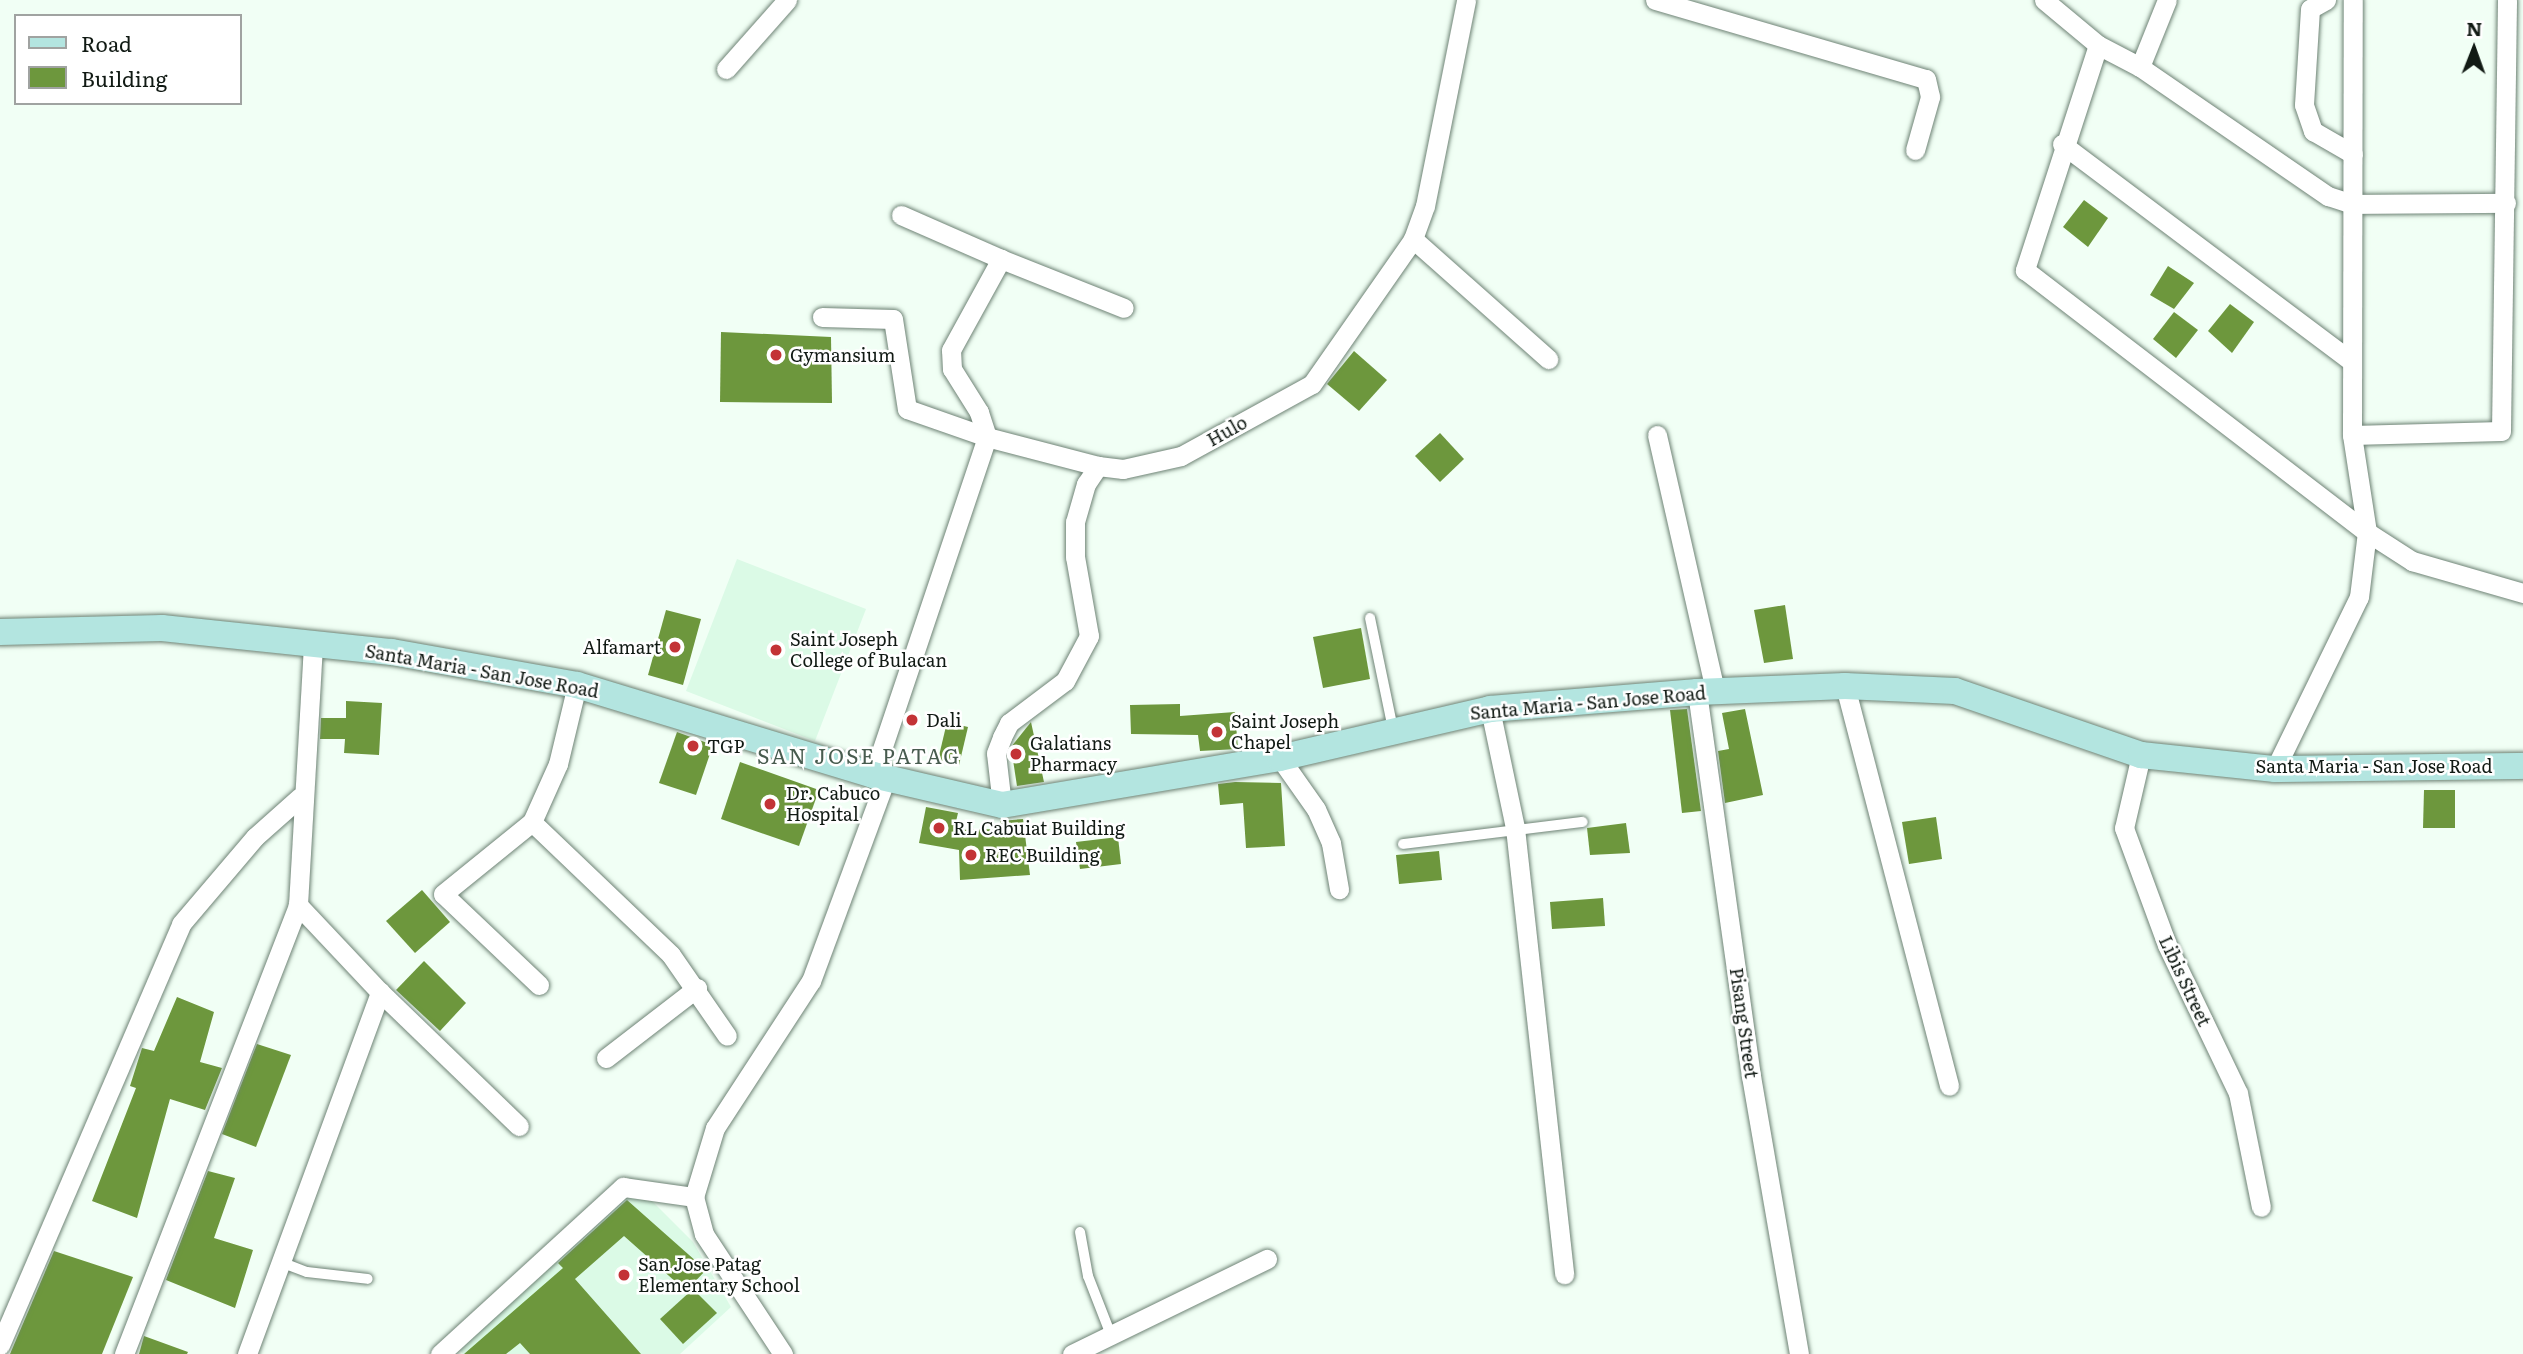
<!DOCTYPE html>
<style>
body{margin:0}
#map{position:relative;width:2523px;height:1354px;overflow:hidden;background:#f1fff5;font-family:Literata,serif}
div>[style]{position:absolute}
.built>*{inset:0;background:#dbfae6}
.building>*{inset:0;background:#6d973d}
.roads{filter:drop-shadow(0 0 2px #6e8375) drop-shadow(0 0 2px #6e8375)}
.lane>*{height:10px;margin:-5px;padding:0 5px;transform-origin:5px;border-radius:5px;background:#fff}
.street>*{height:19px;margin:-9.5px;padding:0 9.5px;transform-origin:9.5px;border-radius:9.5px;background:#fff}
.secondary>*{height:26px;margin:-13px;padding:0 13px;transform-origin:13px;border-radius:13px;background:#b3e5e0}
.dots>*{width:19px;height:19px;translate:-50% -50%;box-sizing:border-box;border:4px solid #fff;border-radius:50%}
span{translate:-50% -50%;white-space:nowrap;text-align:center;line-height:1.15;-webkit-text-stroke:5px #fff;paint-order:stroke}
.poi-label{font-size:18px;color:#111a14}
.left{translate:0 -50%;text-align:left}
.right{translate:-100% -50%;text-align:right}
.street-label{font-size:18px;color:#111a14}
.quarter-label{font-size:21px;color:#485c4f;letter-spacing:2px}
.legend{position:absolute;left:14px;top:14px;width:228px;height:91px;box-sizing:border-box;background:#fff;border:2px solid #a0a3a1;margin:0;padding:9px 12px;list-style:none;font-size:21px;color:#111a14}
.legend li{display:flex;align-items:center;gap:14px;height:35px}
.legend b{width:35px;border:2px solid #a0a3a1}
.north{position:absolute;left:2439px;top:14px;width:70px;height:70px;-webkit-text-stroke:5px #fff;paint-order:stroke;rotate:1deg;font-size:19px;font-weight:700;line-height:28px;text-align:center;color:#111a14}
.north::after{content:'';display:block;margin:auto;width:24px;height:32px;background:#111a14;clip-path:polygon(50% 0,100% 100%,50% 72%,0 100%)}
</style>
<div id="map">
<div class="built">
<div style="clip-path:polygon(737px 559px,866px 609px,815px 741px,686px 691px)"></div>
<div style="clip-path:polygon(620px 1192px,644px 1193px,693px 1242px,731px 1307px,680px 1354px,463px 1354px,459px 1349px)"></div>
</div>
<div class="building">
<div style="clip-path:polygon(2084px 200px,2108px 218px,2088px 247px,2063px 227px)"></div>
<div style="clip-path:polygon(2168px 266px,2194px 283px,2174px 309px,2150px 295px)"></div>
<div style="clip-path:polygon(2230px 304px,2254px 322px,2232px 353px,2208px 331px)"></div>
<div style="clip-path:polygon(2174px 312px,2198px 330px,2176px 358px,2153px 339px)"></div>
<div style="clip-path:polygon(721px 332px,831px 337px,832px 403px,720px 402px)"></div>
<div style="clip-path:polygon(1354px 351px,1387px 380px,1359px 411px,1327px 384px)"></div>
<div style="clip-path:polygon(1440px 433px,1464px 459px,1440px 482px,1415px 456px)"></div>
<div style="clip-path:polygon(1785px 605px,1793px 659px,1764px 663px,1754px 610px)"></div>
<div style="clip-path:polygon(666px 610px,701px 619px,683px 685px,648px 675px)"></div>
<div style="clip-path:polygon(1361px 628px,1370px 679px,1323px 688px,1313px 637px)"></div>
<div style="clip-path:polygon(346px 701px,382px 703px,379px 755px,344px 753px,345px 739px,320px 739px,321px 718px,346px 718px)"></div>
<div style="clip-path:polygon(1180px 704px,1180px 716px,1235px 712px,1238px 749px,1200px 751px,1198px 735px,1131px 734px,1130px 705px)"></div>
<div style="clip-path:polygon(1687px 709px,1701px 811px,1682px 813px,1670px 710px)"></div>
<div style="clip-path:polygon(1745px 709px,1763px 795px,1725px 803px,1718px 751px,1729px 749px,1722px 713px)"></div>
<div style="clip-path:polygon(947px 722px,968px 727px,959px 765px,938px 760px)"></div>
<div style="clip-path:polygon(1031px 722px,1044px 782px,1017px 786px,1011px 747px)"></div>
<div style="clip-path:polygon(677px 732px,713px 745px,696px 795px,659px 783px)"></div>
<div style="clip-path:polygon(740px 762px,819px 790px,799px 846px,721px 819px)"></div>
<div style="clip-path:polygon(1235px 782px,1281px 783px,1285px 846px,1246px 848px,1243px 803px,1220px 805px,1218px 784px)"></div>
<div style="clip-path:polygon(2424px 790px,2455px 790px,2455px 828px,2423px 828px)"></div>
<div style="clip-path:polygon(926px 807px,958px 813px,954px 830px,1001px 829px,1000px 821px,1023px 819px,1030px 875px,960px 880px,959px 850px,919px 843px)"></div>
<div style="clip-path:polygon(1936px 817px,1942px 859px,1909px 864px,1902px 822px)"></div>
<div style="clip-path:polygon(1626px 823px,1630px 853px,1590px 855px,1587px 828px)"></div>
<div style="clip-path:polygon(1118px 837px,1121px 864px,1080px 869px,1076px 842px)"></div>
<div style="clip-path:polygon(1439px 851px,1442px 880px,1399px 884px,1396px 855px)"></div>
<div style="clip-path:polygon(422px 890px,450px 922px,415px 953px,386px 921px)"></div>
<div style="clip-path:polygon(1603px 898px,1605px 926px,1552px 929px,1550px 902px)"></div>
<div style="clip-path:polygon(424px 961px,466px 1003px,440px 1031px,396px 990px)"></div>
<div style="clip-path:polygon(177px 997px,214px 1012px,200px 1062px,222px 1068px,205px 1110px,170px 1099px,137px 1218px,92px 1201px,136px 1088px,130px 1086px,142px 1048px,154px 1051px)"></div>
<div style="clip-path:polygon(257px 1044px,291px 1055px,256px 1147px,222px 1134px)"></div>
<div style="clip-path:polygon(208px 1171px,235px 1178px,214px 1238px,253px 1250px,235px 1308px,166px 1280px)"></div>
<div style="clip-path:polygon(627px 1200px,706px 1270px,686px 1291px,624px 1236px,575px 1279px,641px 1354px,530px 1354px,520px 1343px,506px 1354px,464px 1354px,563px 1268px,558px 1263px)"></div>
<div style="clip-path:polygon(54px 1251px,133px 1277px,102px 1354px,10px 1354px)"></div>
<div style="clip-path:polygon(693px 1289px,717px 1313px,683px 1344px,660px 1319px)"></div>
<div style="clip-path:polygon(144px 1336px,188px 1352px,187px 1354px,139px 1354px)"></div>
</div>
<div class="roads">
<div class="lane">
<div style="left:1370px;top:618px;width:113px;rotate:78.3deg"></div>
<div style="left:1403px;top:844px;width:181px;rotate:-7deg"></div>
<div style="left:1080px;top:1232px;width:45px;rotate:79.7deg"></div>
<div style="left:1088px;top:1276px;width:63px;rotate:68.7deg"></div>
<div style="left:278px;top:1261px;width:31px;rotate:21deg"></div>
<div style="left:307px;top:1272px;width:61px;rotate:6.5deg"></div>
</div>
<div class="street">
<div style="left:1655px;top:0;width:282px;rotate:16.3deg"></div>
<div style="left:1926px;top:79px;width:18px;rotate:77deg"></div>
<div style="left:1930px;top:97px;width:55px;rotate:105.8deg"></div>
<div style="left:2044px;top:0;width:70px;rotate:39.8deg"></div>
<div style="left:2098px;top:45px;width:47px;rotate:27.6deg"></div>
<div style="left:2140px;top:67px;width:228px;rotate:34.5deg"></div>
<div style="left:2328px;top:196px;width:25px;rotate:18deg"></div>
<div style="left:2352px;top:204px;width:154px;rotate:-0.4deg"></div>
<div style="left:2326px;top:0;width:18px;rotate:151deg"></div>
<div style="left:2310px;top:9px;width:96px;rotate:93.6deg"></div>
<div style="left:2304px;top:105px;width:28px;rotate:71deg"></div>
<div style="left:2313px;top:131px;width:46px;rotate:29.9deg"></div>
<div style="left:2098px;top:45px;width:237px;rotate:108deg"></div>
<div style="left:2025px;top:270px;width:431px;rotate:37.5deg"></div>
<div style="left:2367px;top:532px;width:54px;rotate:32.8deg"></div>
<div style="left:2412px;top:561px;width:116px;rotate:16.1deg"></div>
<div style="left:2140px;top:67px;width:72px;rotate:-68.1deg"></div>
<div style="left:726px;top:69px;width:92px;rotate:-48.5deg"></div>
<div style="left:2062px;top:144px;width:361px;rotate:36.9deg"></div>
<div style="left:901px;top:215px;width:109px;rotate:23.7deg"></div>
<div style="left:1413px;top:239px;width:181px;rotate:41.6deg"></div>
<div style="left:822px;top:317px;width:71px;rotate:1.6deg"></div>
<div style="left:893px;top:319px;width:91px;rotate:81.2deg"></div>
<div style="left:907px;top:409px;width:85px;rotate:19.3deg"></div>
<div style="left:987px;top:437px;width:357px;rotate:108.6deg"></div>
<div style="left:1657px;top:435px;width:262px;rotate:77.2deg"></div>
<div style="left:2352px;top:435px;width:149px;rotate:-1.5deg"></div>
<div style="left:2501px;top:431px;width:431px;rotate:-89.2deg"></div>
<div style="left:1098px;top:466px;width:115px;rotate:-165.4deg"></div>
<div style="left:987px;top:437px;width:26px;rotate:-108deg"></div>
<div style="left:979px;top:412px;width:51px;rotate:-122.1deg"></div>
<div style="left:952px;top:369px;width:19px;rotate:-93deg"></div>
<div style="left:951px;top:350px;width:104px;rotate:-61.2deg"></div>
<div style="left:1001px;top:259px;width:132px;rotate:21.7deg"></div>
<div style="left:1845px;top:686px;width:413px;rotate:75.4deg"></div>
<div style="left:1697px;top:692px;width:388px;rotate:82deg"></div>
<div style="left:1751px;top:1076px;width:282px;rotate:80.2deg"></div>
<div style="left:1490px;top:709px;width:122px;rotate:78.1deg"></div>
<div style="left:1515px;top:828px;width:449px;rotate:83.7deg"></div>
<div style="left:2141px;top:755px;width:75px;rotate:103.1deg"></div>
<div style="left:2124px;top:828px;width:125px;rotate:69.8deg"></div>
<div style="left:2167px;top:945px;width:164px;rotate:64.4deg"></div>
<div style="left:2238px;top:1093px;width:116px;rotate:78.6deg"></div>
<div style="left:1280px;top:758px;width:62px;rotate:54.8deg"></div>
<div style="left:1316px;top:809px;width:37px;rotate:66deg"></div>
<div style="left:1331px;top:843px;width:47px;rotate:80.1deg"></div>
<div style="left:2275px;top:769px;width:191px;rotate:-64deg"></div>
<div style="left:2359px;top:597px;width:65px;rotate:-83deg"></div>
<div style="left:2367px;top:532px;width:98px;rotate:-98.8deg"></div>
<div style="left:2352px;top:435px;width:435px;rotate:-89.9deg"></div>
<div style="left:1002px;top:805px;width:52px;rotate:-96.6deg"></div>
<div style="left:996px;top:753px;width:17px;rotate:-69deg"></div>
<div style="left:1002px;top:737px;width:16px;rotate:-63deg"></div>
<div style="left:1009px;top:723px;width:70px;rotate:-36.9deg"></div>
<div style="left:1065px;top:681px;width:51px;rotate:-61.9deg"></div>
<div style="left:1089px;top:636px;width:80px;rotate:-100deg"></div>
<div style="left:1075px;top:557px;width:35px;rotate:-90deg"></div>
<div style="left:1075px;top:522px;width:40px;rotate:-74deg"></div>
<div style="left:1086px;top:484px;width:22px;rotate:-56deg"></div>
<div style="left:1098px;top:466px;width:25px;rotate:7deg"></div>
<div style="left:1123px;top:469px;width:59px;rotate:-12.6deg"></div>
<div style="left:1181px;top:456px;width:149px;rotate:-28.8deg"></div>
<div style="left:1312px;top:384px;width:177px;rotate:-55.1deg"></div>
<div style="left:1413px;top:239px;width:35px;rotate:-70deg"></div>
<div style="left:1425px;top:206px;width:210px;rotate:-78.7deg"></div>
<div style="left:532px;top:822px;width:192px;rotate:43.7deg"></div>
<div style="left:671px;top:955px;width:98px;rotate:55.3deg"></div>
<div style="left:539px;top:985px;width:132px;rotate:-136.5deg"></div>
<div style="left:443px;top:894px;width:114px;rotate:-39deg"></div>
<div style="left:532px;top:822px;width:64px;rotate:-65.9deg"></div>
<div style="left:558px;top:764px;width:81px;rotate:-76.5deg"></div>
<div style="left:380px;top:992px;width:193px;rotate:44deg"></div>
<div style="left:606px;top:1058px;width:115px;rotate:-37.6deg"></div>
<div style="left:0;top:1345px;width:458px;rotate:-66.7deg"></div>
<div style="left:181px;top:924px;width:114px;rotate:-49.6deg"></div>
<div style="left:255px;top:837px;width:60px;rotate:-41.6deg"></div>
<div style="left:124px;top:1354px;width:482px;rotate:-68.8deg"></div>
<div style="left:298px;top:905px;width:262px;rotate:-86.7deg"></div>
<div style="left:247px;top:1354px;width:386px;rotate:-69.8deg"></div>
<div style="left:380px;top:992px;width:120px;rotate:-133.3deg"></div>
<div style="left:440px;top:1354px;width:248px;rotate:-42.4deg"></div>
<div style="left:623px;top:1187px;width:72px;rotate:8deg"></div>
<div style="left:783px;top:1354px;width:144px;rotate:-123.4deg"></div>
<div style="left:704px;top:1234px;width:38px;rotate:-105deg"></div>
<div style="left:694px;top:1197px;width:72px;rotate:-73.1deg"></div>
<div style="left:715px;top:1128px;width:176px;rotate:-56.9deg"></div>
<div style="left:811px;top:981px;width:216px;rotate:-69.7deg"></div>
<div style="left:1072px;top:1354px;width:217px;rotate:-26deg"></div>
</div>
<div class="secondary">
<div style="left:0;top:632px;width:162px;rotate:-1.4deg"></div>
<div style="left:162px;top:628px;width:231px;rotate:6deg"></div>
<div style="left:392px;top:652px;width:188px;rotate:10.1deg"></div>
<div style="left:577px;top:685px;width:309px;rotate:16.9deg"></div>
<div style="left:873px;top:775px;width:132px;rotate:13.1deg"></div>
<div style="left:1002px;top:805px;width:282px;rotate:-9.6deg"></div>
<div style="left:1280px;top:758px;width:216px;rotate:-13.1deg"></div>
<div style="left:1490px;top:709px;width:208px;rotate:-4.7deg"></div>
<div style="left:1697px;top:692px;width:148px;rotate:-2.3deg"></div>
<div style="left:1845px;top:686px;width:110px;rotate:2.6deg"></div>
<div style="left:1955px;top:691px;width:197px;rotate:19deg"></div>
<div style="left:2141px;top:755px;width:135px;rotate:6deg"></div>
<div style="left:2275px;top:769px;width:248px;rotate:-0.7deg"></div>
</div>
</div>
<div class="dots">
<div style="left:776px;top:355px;background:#c33336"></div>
<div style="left:675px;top:647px;background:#c33336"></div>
<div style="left:776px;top:650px;background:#c33336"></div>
<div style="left:912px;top:720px;background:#c33336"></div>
<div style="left:1217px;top:732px;background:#c33336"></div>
<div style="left:693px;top:746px;background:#c33336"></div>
<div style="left:1016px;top:754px;background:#c33336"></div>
<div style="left:770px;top:804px;background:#c33336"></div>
<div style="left:939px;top:828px;background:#c33336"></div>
<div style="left:971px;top:855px;background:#c33336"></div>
<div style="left:624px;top:1275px;background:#c33336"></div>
</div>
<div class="poi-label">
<span class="left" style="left:790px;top:355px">Gymansium</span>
<span class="left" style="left:790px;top:650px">Saint Joseph<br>College of Bulacan</span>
<span class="right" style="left:661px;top:647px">Alfamart</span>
<span class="left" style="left:926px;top:720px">Dali</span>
<span class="left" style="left:1231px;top:732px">Saint Joseph<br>Chapel</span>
<span class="left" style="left:1030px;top:754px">Galatians<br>Pharmacy</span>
<span class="left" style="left:707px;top:746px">TGP</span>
<span class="left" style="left:786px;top:804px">Dr. Cabuco<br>Hospital</span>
<span class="left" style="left:953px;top:828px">RL Cabuiat Building</span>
<span class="left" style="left:985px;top:855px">REC Building</span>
<span class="left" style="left:638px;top:1275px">San Jose Patag<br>Elementary School</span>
</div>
<div class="street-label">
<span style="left:1227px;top:431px;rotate:-29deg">Hulo</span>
<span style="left:482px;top:671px;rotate:10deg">Santa Maria - San Jose Road</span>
<span style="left:1588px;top:703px;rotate:-5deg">Santa Maria - San Jose Road</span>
<span style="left:2374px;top:766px">Santa Maria - San Jose Road</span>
<span style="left:2185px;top:981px;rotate:65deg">Libis Street</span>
<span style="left:1744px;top:1023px;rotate:82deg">Pisang Street</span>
</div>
<div class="quarter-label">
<span style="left:859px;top:755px">SAN JOSE PATAG</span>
</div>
<ul class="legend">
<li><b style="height:9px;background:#b3e5e0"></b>Road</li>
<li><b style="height:19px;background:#6d973d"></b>Building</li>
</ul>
<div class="north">N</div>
</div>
